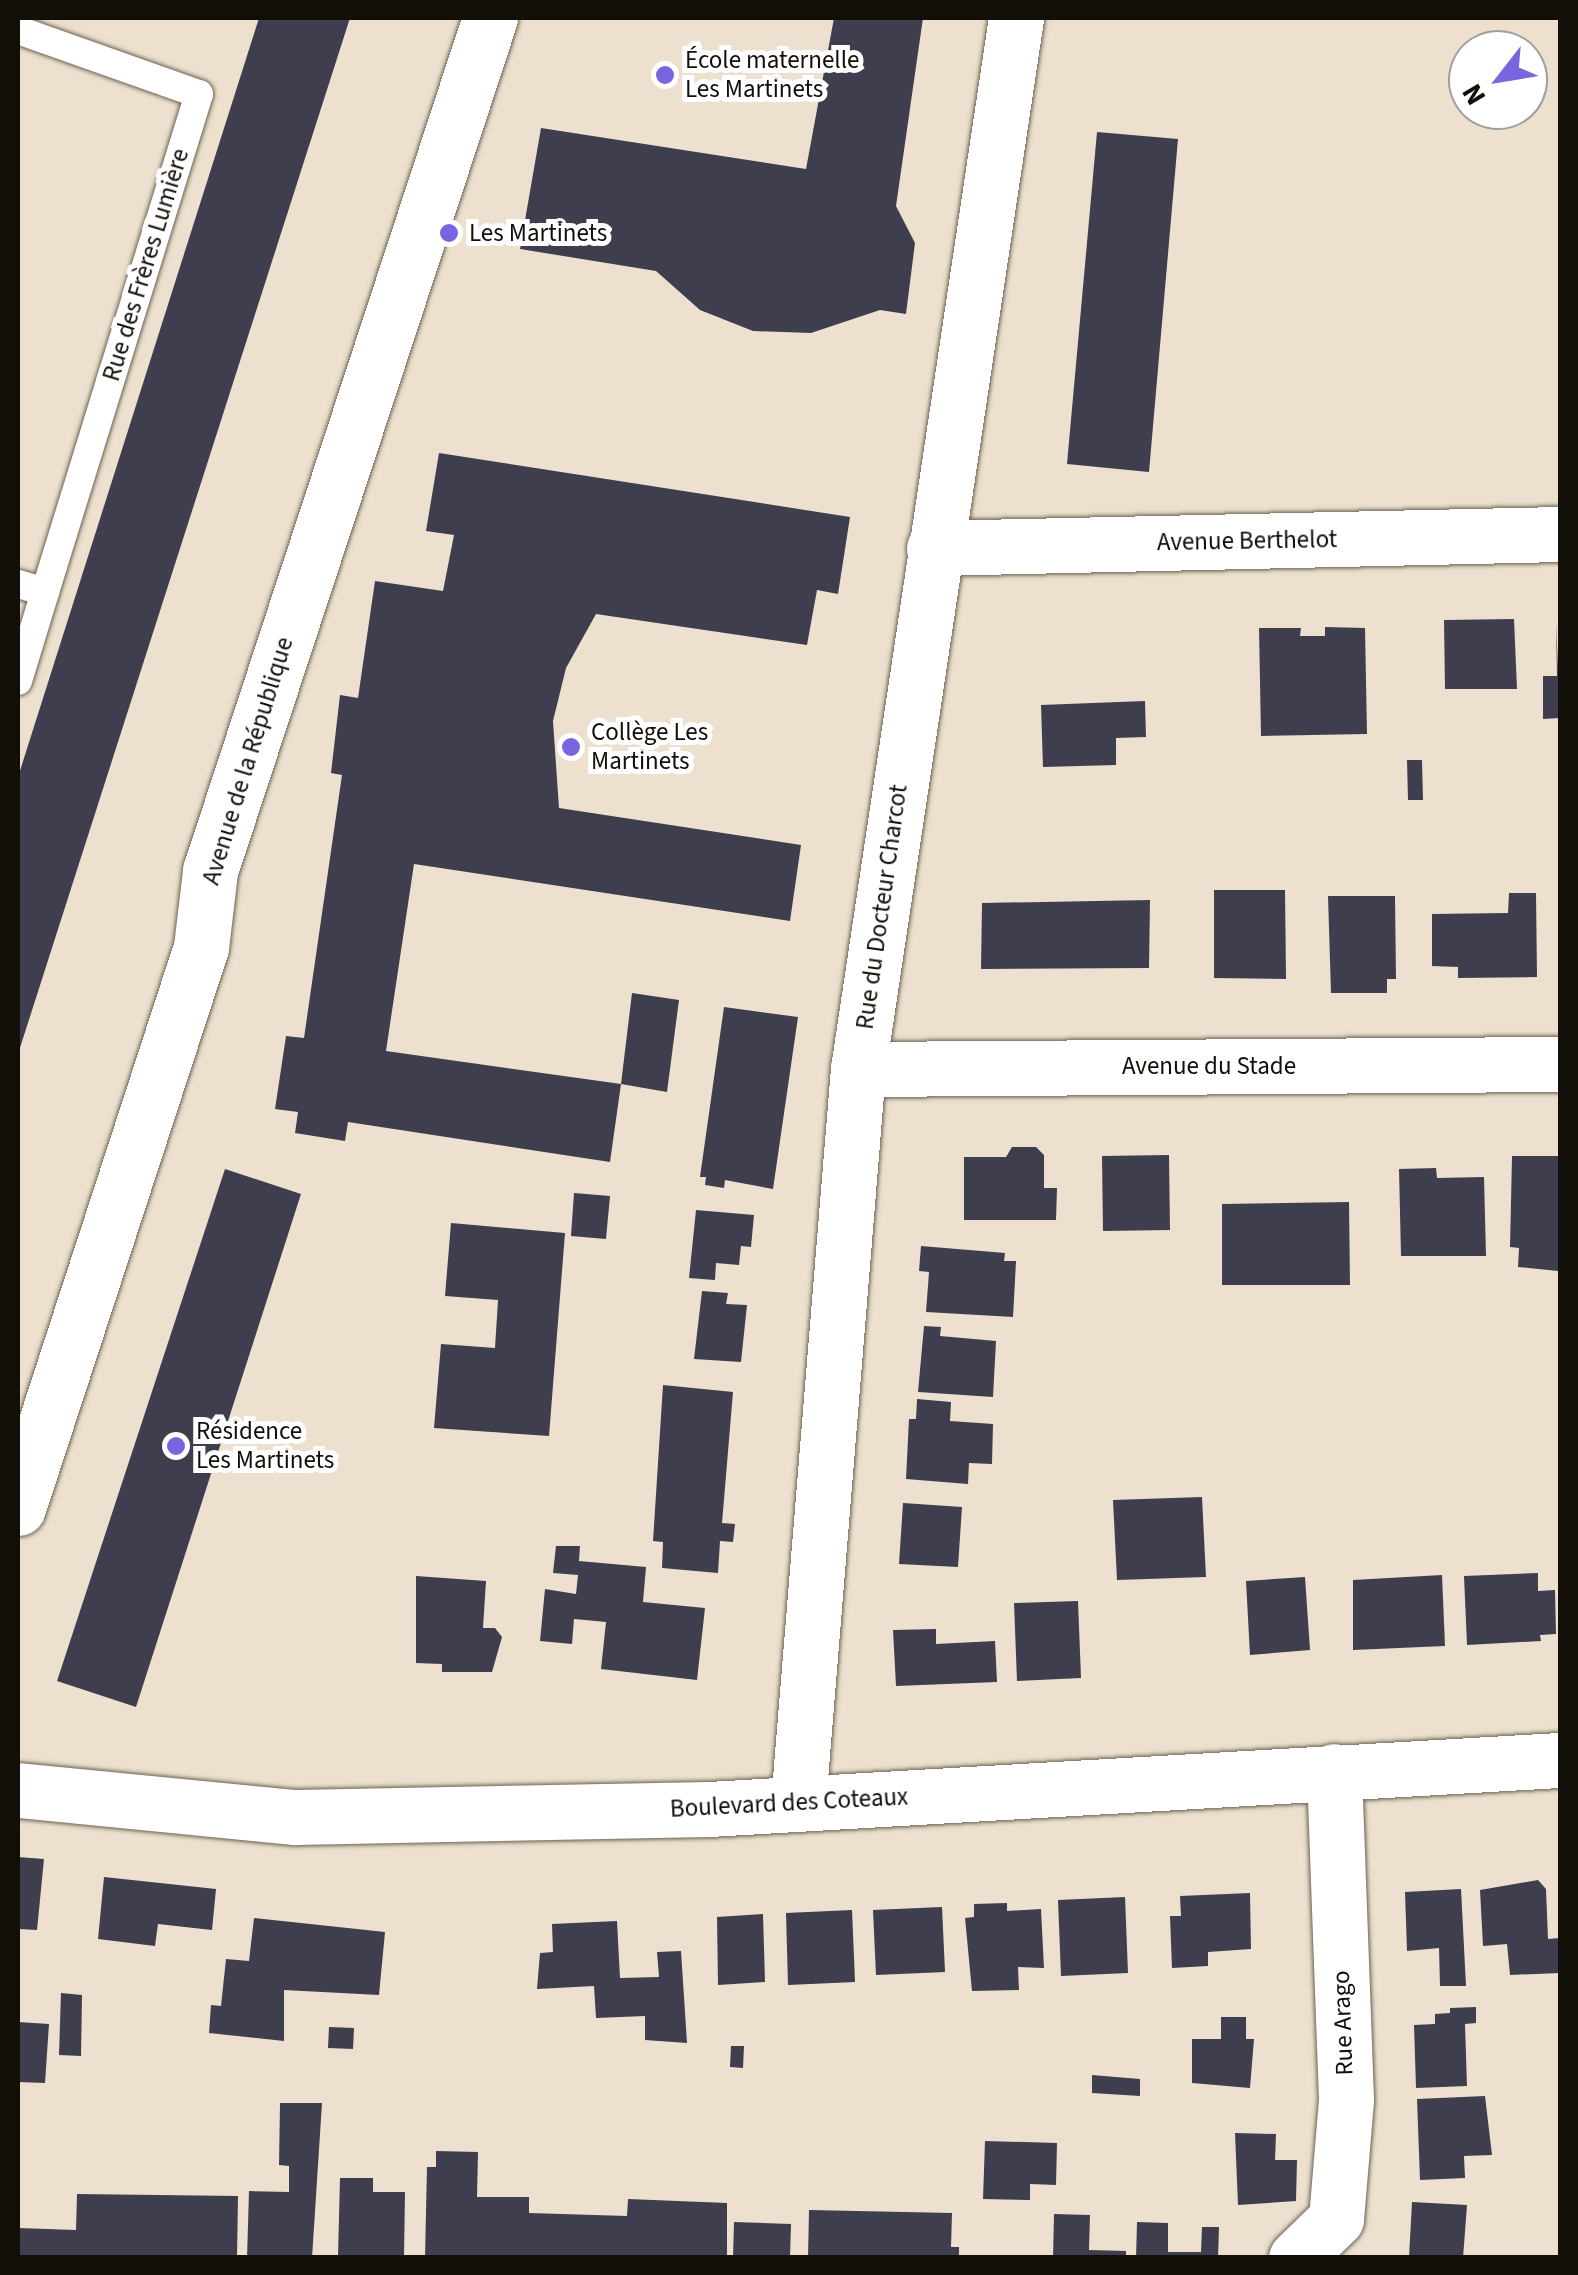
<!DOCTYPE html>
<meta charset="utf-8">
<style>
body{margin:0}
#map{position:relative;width:1578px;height:2275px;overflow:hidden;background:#ede0ce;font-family:"Source Sans 3",sans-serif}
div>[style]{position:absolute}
.building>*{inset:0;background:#3f3e4f}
.roads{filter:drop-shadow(0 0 2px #6c6252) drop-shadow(0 0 2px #6c6252)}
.lane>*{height:28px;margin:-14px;padding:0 14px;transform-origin:14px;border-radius:14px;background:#fff}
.street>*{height:55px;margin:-27.5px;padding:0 27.5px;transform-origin:27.5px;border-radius:27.5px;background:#fff}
.dots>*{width:28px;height:28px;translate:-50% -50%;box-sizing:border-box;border:5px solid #fff;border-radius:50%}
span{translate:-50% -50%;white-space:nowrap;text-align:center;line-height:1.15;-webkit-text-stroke:10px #fff;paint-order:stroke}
.poi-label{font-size:25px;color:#120e08}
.left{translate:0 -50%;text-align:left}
.street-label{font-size:25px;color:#120e08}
.frame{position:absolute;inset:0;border:20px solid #120e08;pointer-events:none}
.north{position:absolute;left:1448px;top:30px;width:100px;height:100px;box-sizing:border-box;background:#fff;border:2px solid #a09f9c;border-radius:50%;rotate:239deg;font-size:28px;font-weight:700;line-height:40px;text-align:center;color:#120e08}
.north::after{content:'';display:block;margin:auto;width:35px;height:45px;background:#7a65e0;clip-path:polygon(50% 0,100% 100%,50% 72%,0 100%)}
</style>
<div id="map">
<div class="building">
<div style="clip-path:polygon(259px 18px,350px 18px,18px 1054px,18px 777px)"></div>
<div style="clip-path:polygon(834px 18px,923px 18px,896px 206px,915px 243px,906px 314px,880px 310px,811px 333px,753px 331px,700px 310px,656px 271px,520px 249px,541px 128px,806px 169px)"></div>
<div style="clip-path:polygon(1097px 132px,1178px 139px,1149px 472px,1067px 464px)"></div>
<div style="clip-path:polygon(439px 453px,850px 517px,838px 594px,817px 590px,807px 645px,596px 614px,566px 668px,553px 721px,559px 808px,801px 845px,790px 921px,414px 864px,386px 1051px,621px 1084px,632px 993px,679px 1000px,667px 1092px,621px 1084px,610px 1162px,348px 1122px,345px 1141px,295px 1133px,298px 1112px,275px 1109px,286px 1036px,304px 1038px,342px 775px,331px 773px,340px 695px,358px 698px,375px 581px,443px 591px,454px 535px,426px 531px)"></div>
<div style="clip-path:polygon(1514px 619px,1517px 689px,1445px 689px,1444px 620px)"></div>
<div style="clip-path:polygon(1556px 620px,1560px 718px,1543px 719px,1543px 676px,1557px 676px)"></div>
<div style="clip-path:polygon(1325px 627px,1365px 628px,1367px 734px,1261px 736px,1259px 628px,1301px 628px,1300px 636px,1325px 636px)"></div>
<div style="clip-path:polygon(1145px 701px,1146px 737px,1116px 738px,1116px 765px,1043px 767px,1041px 705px)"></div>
<div style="clip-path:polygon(1407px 760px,1422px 760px,1423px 800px,1408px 800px)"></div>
<div style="clip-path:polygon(1214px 890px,1285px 890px,1286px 979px,1214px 978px)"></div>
<div style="clip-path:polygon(1509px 893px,1536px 893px,1537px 977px,1458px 978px,1458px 967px,1432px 966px,1432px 914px,1508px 913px)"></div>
<div style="clip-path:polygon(1328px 896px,1395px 896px,1396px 979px,1387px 979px,1387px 993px,1331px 993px)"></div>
<div style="clip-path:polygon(1150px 900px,1149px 968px,981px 969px,982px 903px)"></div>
<div style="clip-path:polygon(724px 1007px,798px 1017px,773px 1189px,725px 1180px,724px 1188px,705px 1185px,706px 1177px,700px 1177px)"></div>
<div style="clip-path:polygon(1012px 1147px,1036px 1147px,1044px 1155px,1044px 1188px,1057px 1188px,1056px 1220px,964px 1220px,964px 1157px,1006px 1157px)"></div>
<div style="clip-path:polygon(1169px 1155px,1170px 1230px,1103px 1231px,1102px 1156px)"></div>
<div style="clip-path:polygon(1512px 1156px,1560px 1156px,1558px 1271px,1518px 1267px,1519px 1248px,1510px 1247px)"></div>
<div style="clip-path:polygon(1436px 1168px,1437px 1178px,1484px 1177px,1486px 1256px,1401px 1256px,1399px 1169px)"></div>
<div style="clip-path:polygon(225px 1169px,301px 1194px,136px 1707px,57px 1681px)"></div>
<div style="clip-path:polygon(574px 1193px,610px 1196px,606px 1239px,571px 1236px)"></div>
<div style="clip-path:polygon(1349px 1202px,1350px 1285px,1222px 1285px,1222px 1204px)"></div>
<div style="clip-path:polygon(696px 1210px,754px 1215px,751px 1247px,741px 1246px,739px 1265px,716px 1263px,715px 1280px,689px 1278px)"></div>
<div style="clip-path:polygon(451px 1223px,565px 1233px,549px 1436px,434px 1428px,441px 1344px,495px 1348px,498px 1300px,445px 1296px)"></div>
<div style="clip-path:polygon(921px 1246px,1005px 1253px,1004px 1261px,1016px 1261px,1013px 1317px,926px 1312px,929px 1272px,919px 1271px)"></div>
<div style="clip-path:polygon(702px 1291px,728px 1293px,726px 1304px,747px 1305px,741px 1362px,694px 1359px)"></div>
<div style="clip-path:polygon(924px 1326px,941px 1327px,940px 1336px,996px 1341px,993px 1397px,918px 1392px)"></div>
<div style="clip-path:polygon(663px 1385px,733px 1392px,722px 1523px,735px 1524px,733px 1542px,720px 1541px,718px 1573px,662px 1568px,663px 1542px,653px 1541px)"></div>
<div style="clip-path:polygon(917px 1399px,951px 1402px,950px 1421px,993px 1424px,992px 1464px,969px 1463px,968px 1484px,906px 1479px,909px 1419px,916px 1419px)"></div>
<div style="clip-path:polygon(1202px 1497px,1206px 1577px,1117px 1580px,1113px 1500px)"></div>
<div style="clip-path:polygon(903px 1503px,962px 1507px,958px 1567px,899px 1564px)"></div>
<div style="clip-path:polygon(556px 1546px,580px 1546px,579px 1561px,646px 1567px,643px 1602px,705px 1608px,697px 1680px,601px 1669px,606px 1622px,574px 1619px,572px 1644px,540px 1641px,545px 1589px,576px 1594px,578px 1575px,553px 1573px)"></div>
<div style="clip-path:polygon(1538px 1573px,1538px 1591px,1555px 1590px,1556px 1634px,1540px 1635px,1541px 1641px,1467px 1645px,1464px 1576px)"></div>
<div style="clip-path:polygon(1442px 1575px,1445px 1646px,1353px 1650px,1353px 1580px)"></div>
<div style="clip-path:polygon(416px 1576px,486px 1581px,483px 1628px,495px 1628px,502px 1637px,492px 1672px,442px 1672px,442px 1664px,416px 1663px)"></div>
<div style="clip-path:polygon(1305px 1577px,1310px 1650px,1250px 1655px,1246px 1581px)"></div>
<div style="clip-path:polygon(1078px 1601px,1081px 1678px,1017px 1681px,1014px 1603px)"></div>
<div style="clip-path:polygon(936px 1629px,936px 1644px,995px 1641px,997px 1682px,896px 1686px,893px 1630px)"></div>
<div style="clip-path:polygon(18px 1857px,44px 1859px,37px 1930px,18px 1929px)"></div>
<div style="clip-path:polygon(104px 1877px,216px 1889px,212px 1930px,158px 1924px,155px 1946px,98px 1939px)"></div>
<div style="clip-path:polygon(1538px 1880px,1546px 1889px,1548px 1939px,1560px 1938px,1560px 1973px,1510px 1975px,1507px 1944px,1483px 1946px,1480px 1890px)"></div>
<div style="clip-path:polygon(1461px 1889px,1466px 1986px,1440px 1986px,1439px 1948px,1407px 1951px,1405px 1892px)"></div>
<div style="clip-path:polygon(1250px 1893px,1251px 1949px,1208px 1952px,1208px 1966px,1172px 1968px,1170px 1916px,1181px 1916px,1180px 1896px)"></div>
<div style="clip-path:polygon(1125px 1897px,1128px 1973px,1061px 1976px,1058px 1900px)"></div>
<div style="clip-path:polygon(1007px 1903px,1007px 1911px,1041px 1909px,1044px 1968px,1018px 1967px,1019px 1990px,972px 1991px,965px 1918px,974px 1917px,974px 1904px)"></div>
<div style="clip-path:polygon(942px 1907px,945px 1972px,876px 1975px,873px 1910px)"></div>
<div style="clip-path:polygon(852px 1910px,855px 1982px,788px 1985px,786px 1913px)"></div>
<div style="clip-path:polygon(763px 1914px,765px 1982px,718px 1985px,717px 1917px)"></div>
<div style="clip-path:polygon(254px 1918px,385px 1932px,379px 1995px,284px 1990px,284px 2041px,209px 2033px,211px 2005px,221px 2006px,226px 1959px,249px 1961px)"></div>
<div style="clip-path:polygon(617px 1921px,620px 1978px,659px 1977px,657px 1952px,681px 1951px,687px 2043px,645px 2040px,645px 2016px,596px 2018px,594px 1986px,537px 1989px,540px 1953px,553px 1952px,552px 1924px)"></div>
<div style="clip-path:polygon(61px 1993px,82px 1995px,81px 2056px,59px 2055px)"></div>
<div style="clip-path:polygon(1476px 2007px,1476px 2023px,1465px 2024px,1467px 2086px,1416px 2088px,1414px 2025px,1435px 2024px,1435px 2014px,1450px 2013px,1450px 2008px)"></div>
<div style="clip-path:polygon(1221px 2017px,1246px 2017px,1246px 2039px,1254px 2039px,1250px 2088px,1192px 2083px,1192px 2039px,1221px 2039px)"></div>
<div style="clip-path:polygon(18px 2022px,49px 2024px,45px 2083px,18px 2082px)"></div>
<div style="clip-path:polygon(329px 2027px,354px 2028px,353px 2049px,328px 2048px)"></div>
<div style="clip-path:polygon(731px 2046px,744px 2046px,743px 2068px,730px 2067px)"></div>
<div style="clip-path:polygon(1092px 2075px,1140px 2079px,1140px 2096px,1092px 2093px)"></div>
<div style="clip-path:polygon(1485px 2096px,1492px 2155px,1464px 2156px,1465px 2178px,1420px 2180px,1417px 2099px)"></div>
<div style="clip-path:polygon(280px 2103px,322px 2103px,312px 2258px,247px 2258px,249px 2191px,289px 2192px,289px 2166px,279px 2165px)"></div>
<div style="clip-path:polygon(1235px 2133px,1276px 2134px,1275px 2160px,1297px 2160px,1296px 2201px,1238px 2205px)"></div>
<div style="clip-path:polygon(985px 2141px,1057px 2143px,1056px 2185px,1030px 2184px,1030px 2200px,983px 2199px)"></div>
<div style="clip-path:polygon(436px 2151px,478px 2152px,477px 2197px,529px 2197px,529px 2213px,627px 2216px,628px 2199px,727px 2203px,727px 2258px,425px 2258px,427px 2167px,436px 2167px)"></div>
<div style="clip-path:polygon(340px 2178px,373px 2178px,373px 2192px,405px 2192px,404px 2257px,338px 2256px)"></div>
<div style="clip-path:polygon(77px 2194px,238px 2196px,237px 2258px,18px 2258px,18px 2228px,76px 2230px)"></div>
<div style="clip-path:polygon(1412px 2202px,1467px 2205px,1463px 2258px,1409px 2258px)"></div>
<div style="clip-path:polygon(809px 2210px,952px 2213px,951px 2247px,959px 2247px,959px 2258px,808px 2258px)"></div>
<div style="clip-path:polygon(1054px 2214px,1090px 2215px,1089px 2250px,1126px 2251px,1126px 2258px,1053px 2258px)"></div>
<div style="clip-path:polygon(734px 2222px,791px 2224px,790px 2258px,733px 2258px)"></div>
<div style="clip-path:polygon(1137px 2222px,1168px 2223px,1168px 2252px,1201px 2252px,1202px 2227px,1219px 2227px,1218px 2258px,1136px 2258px)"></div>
</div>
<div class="roads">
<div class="lane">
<div style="left:18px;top:30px;width:192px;rotate:19.5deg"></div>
<div style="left:199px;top:94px;width:521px;rotate:107.18deg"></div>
<div style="left:45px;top:592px;width:28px;rotate:-163deg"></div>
<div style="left:18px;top:681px;width:93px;rotate:-73.1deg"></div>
</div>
<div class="street">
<div style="left:934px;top:548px;width:626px;rotate:-1.28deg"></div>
<div style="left:858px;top:1069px;width:702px;rotate:-0.41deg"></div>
<div style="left:18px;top:1508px;width:590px;rotate:-71.93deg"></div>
<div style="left:201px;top:947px;width:77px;rotate:-83.2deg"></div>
<div style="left:210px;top:871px;width:898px;rotate:-71.83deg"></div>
<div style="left:18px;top:1790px;width:278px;rotate:5.6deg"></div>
<div style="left:295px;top:1817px;width:414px;rotate:-1.1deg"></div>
<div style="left:709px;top:1809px;width:852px;rotate:-3.3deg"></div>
<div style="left:798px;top:1803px;width:736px;rotate:-85.33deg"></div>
<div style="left:858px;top:1069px;width:1063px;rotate:-81.45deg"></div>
<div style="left:1296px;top:2258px;width:56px;rotate:-44.3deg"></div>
<div style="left:1336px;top:2219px;width:120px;rotate:-85.2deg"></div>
<div style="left:1346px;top:2099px;width:328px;rotate:-92.1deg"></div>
</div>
</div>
<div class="dots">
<div style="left:665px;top:75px;background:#7a65e0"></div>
<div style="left:449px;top:233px;background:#7a65e0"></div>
<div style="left:571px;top:747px;background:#7a65e0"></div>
<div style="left:176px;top:1446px;background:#7a65e0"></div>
</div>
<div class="poi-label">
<span class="left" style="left:685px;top:75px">École maternelle<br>Les Martinets</span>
<span class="left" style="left:469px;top:233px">Les Martinets</span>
<span class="left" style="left:591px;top:747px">Collège Les<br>Martinets</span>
<span class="left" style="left:196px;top:1446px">Résidence<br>Les Martinets</span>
</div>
<div class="street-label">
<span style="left:146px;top:265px;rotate:-73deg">Rue des Frères Lumière</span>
<span style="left:1247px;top:541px;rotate:-1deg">Avenue Berthelot</span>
<span style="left:248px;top:761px;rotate:-73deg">Avenue de la République</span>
<span style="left:882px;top:907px;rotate:-82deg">Rue du Docteur Charcot</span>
<span style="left:1209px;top:1066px">Avenue du Stade</span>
<span style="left:789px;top:1803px;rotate:-3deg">Boulevard des Coteaux</span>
<span style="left:1343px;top:2023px;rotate:-92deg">Rue Arago</span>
</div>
<div class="frame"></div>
<div class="north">N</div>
</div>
